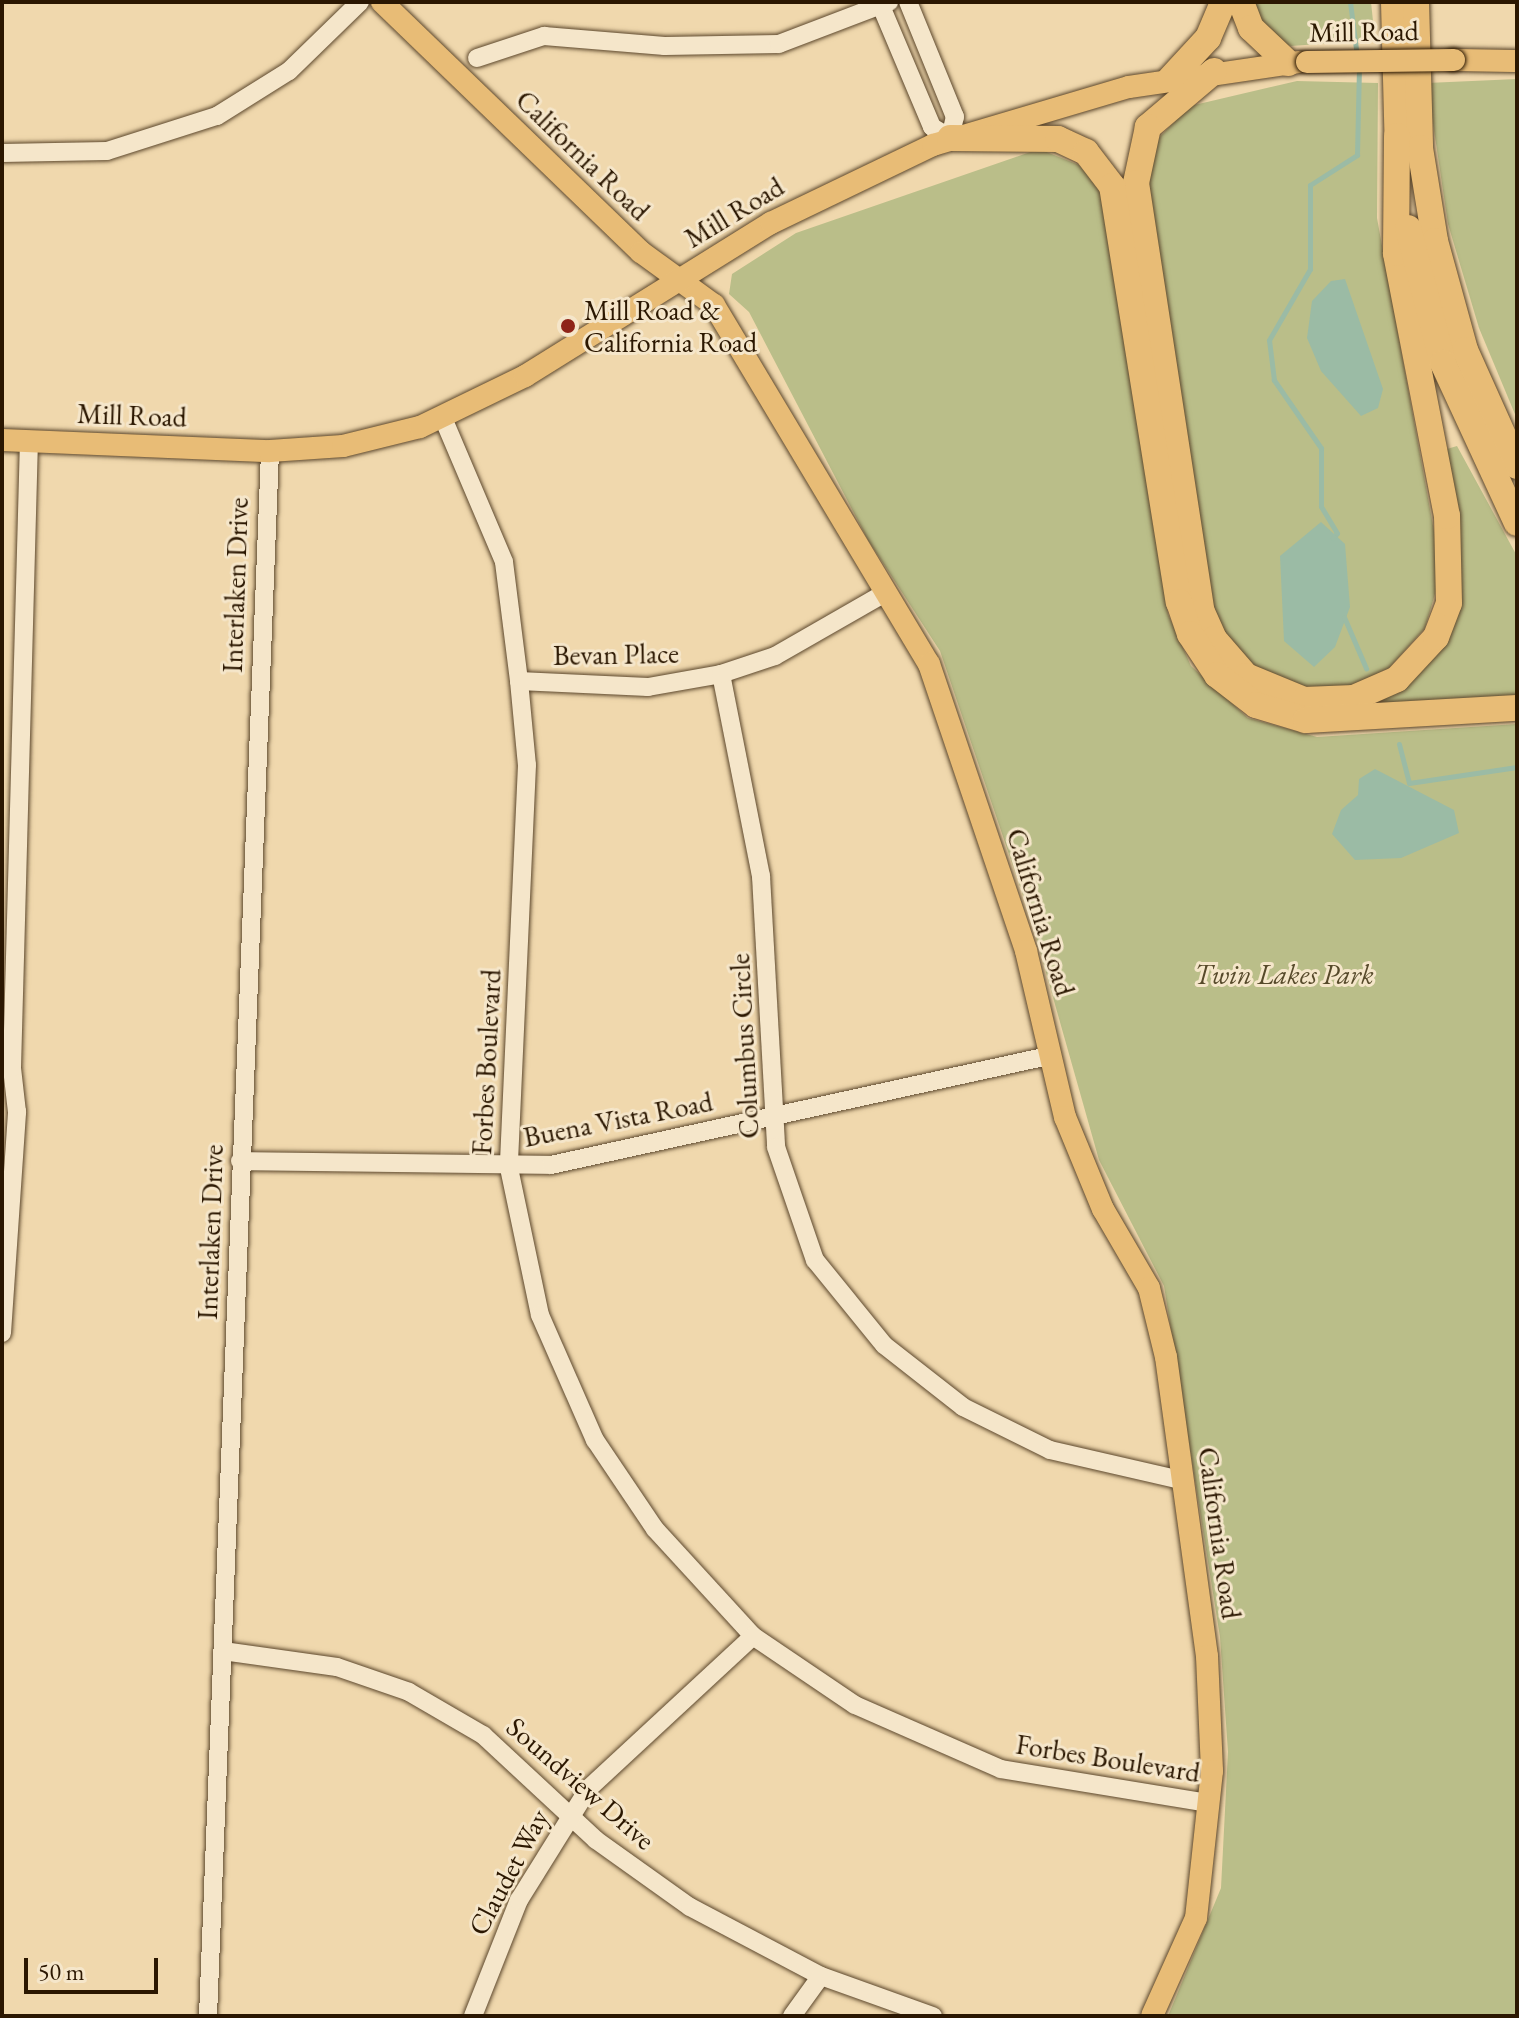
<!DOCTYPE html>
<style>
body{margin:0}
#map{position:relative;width:1519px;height:2018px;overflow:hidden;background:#f0d8ad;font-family:"EB Garamond",serif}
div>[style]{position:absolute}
.green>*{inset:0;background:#babe89}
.water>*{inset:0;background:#9bbba5}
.stream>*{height:5px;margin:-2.5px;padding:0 2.5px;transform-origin:2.5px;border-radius:2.5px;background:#9bbba5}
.roads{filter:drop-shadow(0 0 2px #5c472c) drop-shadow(0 0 2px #5c472c)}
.minor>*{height:18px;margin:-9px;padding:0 9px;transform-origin:9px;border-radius:9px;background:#f5e6ca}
.major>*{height:22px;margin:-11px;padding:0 11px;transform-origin:11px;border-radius:11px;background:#e8bc76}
.highway>*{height:26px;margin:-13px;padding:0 13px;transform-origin:13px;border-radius:13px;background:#e8bc76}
.bridges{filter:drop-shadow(0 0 2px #2b1701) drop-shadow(0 0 2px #2b1701)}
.major-bridge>*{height:22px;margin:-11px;padding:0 11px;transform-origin:11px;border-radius:11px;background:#e8bc76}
.dots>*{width:22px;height:22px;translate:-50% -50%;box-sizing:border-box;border:4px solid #f5e6ca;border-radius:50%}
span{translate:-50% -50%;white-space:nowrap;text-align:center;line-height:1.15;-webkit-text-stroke:6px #f5e6ca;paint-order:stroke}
.street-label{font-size:28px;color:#2b1701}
.poi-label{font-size:28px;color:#2b1701}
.left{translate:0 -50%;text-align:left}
.park-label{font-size:28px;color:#56492a;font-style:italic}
.frame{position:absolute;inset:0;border:4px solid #2b1701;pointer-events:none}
.scale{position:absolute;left:24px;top:1958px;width:134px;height:36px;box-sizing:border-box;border:4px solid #2b1701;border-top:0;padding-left:10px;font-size:24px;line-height:28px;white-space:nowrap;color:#2b1701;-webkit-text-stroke:6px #f5e6ca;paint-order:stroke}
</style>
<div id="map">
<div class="green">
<div style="clip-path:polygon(1251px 2px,1371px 2px,1375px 40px,1291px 46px,1270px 39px)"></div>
<div style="clip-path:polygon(1517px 79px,1517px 419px,1479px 328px,1448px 224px,1427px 83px)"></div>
<div style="clip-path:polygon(1297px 81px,1378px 83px,1377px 218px,1436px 542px,1437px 587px,1425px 628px,1389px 668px,1352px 687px,1305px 689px,1259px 671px,1223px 633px,1207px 598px,1147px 171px,1150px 147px,1190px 106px)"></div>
<div style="clip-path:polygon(1039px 149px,1079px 165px,1103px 193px,1168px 614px,1191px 666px,1248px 718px,1317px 737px,1517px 724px,1517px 2016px,1168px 2016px,1221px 1888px,1228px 1752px,1220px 1637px,1164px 1286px,1099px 1160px,1030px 916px,940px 651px,868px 540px,749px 312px,729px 294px,732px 274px,796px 233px)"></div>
<div style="clip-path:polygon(1457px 446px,1517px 556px,1517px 702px,1367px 704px,1451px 630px,1447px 449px)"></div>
</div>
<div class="water">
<div style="clip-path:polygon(1345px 279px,1383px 389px,1378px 408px,1361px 416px,1321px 371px,1307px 338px,1312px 301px,1331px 281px)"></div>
<div style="clip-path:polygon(1321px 522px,1345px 544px,1350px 607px,1335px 647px,1314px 667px,1284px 641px,1280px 556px)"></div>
<div style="clip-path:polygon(1375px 769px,1454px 810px,1459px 833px,1401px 858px,1355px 860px,1332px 834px,1341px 810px,1358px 795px,1359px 779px)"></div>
</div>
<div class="stream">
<div style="left:1350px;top:2px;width:55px;rotate:82.7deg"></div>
<div style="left:1333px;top:538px;width:6px;rotate:-51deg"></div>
<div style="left:1337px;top:533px;width:31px;rotate:-121deg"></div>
<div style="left:1321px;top:506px;width:58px;rotate:-90deg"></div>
<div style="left:1321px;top:448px;width:83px;rotate:-124.7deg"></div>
<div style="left:1274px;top:380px;width:40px;rotate:-97.1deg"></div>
<div style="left:1269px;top:340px;width:82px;rotate:-60deg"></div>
<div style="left:1310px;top:269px;width:84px;rotate:-90deg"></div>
<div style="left:1310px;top:185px;width:56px;rotate:-32.6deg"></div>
<div style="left:1357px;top:155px;width:89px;rotate:-88.7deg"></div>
<div style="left:1344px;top:617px;width:56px;rotate:66.7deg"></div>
<div style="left:1399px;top:744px;width:40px;rotate:75.6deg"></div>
<div style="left:1409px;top:783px;width:109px;rotate:-8.4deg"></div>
</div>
<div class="roads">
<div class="minor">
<div style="left:881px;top:6px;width:131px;rotate:67.1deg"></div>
<div style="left:932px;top:127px;width:21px;rotate:31deg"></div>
<div style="left:950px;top:138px;width:22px;rotate:-77deg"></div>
<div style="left:955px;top:117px;width:124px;rotate:-112.2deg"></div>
<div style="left:477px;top:58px;width:71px;rotate:-18.2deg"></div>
<div style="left:544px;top:36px;width:121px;rotate:4.7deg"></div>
<div style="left:665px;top:46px;width:114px;rotate:-1deg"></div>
<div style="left:779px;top:44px;width:118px;rotate:-20.9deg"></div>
<div style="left:2px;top:153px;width:105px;rotate:-1.1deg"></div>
<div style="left:107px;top:151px;width:115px;rotate:-17.7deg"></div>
<div style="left:217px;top:116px;width:85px;rotate:-32deg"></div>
<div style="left:289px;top:71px;width:99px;rotate:-44.2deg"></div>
<div style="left:443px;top:418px;width:156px;rotate:67deg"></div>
<div style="left:504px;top:562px;width:120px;rotate:82.8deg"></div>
<div style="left:519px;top:681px;width:84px;rotate:84.6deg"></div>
<div style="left:527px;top:765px;width:403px;rotate:92.6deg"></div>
<div style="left:509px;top:1168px;width:150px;rotate:78.1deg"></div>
<div style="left:540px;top:1315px;width:137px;rotate:66.3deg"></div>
<div style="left:595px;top:1440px;width:107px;rotate:56deg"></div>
<div style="left:655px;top:1529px;width:145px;rotate:47.5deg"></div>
<div style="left:753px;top:1636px;width:123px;rotate:34.1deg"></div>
<div style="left:855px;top:1705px;width:159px;rotate:23.7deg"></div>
<div style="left:1001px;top:1769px;width:211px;rotate:9.3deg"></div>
<div style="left:721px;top:674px;width:206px;rotate:78.8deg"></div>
<div style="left:761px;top:876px;width:271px;rotate:86.8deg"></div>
<div style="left:776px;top:1147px;width:120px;rotate:71deg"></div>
<div style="left:815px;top:1260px;width:109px;rotate:50.9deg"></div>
<div style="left:884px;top:1345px;width:100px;rotate:38.1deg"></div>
<div style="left:963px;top:1407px;width:97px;rotate:26.3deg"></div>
<div style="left:1050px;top:1450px;width:134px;rotate:12.9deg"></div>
<div style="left:519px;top:681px;width:129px;rotate:2.7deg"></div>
<div style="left:648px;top:687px;width:74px;rotate:-10.1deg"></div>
<div style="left:721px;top:674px;width:57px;rotate:-18.4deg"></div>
<div style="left:775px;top:656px;width:127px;rotate:-29.8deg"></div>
<div style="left:240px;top:1161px;width:311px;rotate:0.7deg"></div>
<div style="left:551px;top:1165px;width:509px;rotate:-12.37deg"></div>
<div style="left:2px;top:1333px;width:222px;rotate:-86.1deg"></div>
<div style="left:17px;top:1112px;width:44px;rotate:-96.5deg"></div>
<div style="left:12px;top:1068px;width:627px;rotate:-88.45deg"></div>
<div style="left:223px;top:1651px;width:115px;rotate:8deg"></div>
<div style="left:337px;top:1667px;width:76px;rotate:19.1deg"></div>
<div style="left:409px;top:1692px;width:86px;rotate:30.2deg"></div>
<div style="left:483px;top:1735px;width:154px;rotate:42.9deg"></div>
<div style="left:596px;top:1840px;width:115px;rotate:35.5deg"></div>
<div style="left:690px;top:1907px;width:148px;rotate:27.8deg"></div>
<div style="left:821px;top:1976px;width:119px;rotate:19.7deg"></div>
<div style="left:208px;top:2016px;width:1566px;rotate:-87.73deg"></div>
<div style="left:473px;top:2016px;width:125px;rotate:-68.4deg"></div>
<div style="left:519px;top:1900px;width:131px;rotate:-58.1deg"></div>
<div style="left:588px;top:1789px;width:225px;rotate:-42.8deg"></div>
<div style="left:792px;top:2016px;width:49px;rotate:-54.1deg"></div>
</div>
<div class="major">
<div style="left:382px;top:2px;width:360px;rotate:44deg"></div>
<div style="left:641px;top:252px;width:90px;rotate:36deg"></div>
<div style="left:714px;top:305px;width:418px;rotate:59.1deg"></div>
<div style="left:929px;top:664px;width:303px;rotate:71.3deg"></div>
<div style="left:1026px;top:951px;width:171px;rotate:76.8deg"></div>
<div style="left:1065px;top:1117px;width:100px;rotate:67.6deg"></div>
<div style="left:1103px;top:1209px;width:91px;rotate:59.8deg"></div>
<div style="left:1149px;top:1288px;width:71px;rotate:76.2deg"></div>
<div style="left:1166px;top:1357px;width:302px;rotate:82.2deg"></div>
<div style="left:1207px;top:1656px;width:115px;rotate:87.5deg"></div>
<div style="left:1212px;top:1771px;width:148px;rotate:96.2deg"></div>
<div style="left:1196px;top:1918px;width:107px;rotate:114.2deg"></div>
<div style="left:1454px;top:60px;width:63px;rotate:0.9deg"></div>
<div style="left:2px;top:440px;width:268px;rotate:2.4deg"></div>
<div style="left:270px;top:451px;width:73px;rotate:-3.9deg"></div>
<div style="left:343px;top:446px;width:79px;rotate:-13.9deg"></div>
<div style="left:420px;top:427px;width:117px;rotate:-25.9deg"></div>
<div style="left:525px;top:376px;width:290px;rotate:-31.9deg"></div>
<div style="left:771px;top:223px;width:180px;rotate:-25.7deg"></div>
<div style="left:933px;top:145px;width:204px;rotate:-16.5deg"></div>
<div style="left:1129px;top:87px;width:171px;rotate:-8.4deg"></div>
</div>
<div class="highway">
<div style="left:1241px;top:2px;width:28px;rotate:69deg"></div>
<div style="left:1251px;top:28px;width:51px;rotate:43.4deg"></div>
<div style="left:1394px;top:2px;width:151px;rotate:88.5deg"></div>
<div style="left:1416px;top:2px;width:146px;rotate:88.4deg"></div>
<div style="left:1420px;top:148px;width:94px;rotate:80.8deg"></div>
<div style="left:1435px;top:241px;width:113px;rotate:74.6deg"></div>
<div style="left:1465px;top:350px;width:127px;rotate:65.9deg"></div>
<div style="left:1214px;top:71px;width:87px;rotate:139.7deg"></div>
<div style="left:1148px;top:127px;width:57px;rotate:102.1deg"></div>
<div style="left:1136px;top:183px;width:434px;rotate:81.3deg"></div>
<div style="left:1202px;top:612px;width:30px;rotate:66deg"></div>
<div style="left:1214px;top:639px;width:49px;rotate:49.1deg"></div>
<div style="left:1246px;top:676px;width:63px;rotate:22.5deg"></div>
<div style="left:1304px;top:700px;width:50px;rotate:-2.3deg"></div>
<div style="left:1354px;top:698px;width:47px;rotate:-23.8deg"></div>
<div style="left:1397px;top:679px;width:57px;rotate:-47.1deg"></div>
<div style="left:1436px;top:637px;width:36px;rotate:-69deg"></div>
<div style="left:1449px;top:603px;width:87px;rotate:-91.3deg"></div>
<div style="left:1447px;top:516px;width:268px;rotate:-101deg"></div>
<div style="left:1396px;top:253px;width:117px;rotate:-89.5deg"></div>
<div style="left:1170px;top:79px;width:56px;rotate:-47.2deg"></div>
<div style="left:1208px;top:38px;width:39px;rotate:-67deg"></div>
<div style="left:950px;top:138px;width:108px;rotate:0.5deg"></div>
<div style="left:1058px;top:139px;width:31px;rotate:25deg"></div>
<div style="left:1086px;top:152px;width:43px;rotate:52.6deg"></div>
<div style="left:1112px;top:186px;width:421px;rotate:80.9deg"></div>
<div style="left:1179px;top:602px;width:34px;rotate:71deg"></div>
<div style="left:1190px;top:634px;width:49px;rotate:56.6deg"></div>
<div style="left:1217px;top:675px;width:49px;rotate:37.6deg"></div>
<div style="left:1256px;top:705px;width:52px;rotate:16.7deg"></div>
<div style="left:1306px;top:720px;width:211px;rotate:-3.3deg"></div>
<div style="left:1408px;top:228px;width:139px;rotate:75.5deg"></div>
<div style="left:1443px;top:363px;width:176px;rotate:65.2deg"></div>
</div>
</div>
<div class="bridges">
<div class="major-bridge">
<div style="left:1307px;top:62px;width:147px;rotate:-0.8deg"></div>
</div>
</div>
<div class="dots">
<div style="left:568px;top:326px;background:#8f2418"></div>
</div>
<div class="street-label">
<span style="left:1364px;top:31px;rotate:-1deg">Mill Road</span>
<span style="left:583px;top:155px;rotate:44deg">California Road</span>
<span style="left:734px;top:212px;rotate:-31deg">Mill Road</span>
<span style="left:132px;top:415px;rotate:2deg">Mill Road</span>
<span style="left:235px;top:585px;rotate:-88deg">Interlaken Drive</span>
<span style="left:616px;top:654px;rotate:-1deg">Bevan Place</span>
<span style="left:1041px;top:912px;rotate:73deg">California Road</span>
<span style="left:744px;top:1046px;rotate:-93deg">Columbus Circle</span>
<span style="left:486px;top:1062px;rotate:-87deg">Forbes Boulevard</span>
<span style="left:618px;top:1119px;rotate:-11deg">Buena Vista Road</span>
<span style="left:210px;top:1232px;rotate:-88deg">Interlaken Drive</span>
<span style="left:1220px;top:1533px;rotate:82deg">California Road</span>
<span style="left:1108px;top:1758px;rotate:9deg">Forbes Boulevard</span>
<span style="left:581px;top:1783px;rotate:41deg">Soundview Drive</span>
<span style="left:508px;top:1872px;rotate:-62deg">Claudet Way</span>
</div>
<div class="poi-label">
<span class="left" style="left:584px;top:326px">Mill Road &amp;<br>California Road</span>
</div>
<div class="park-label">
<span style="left:1284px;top:974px">Twin Lakes Park</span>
</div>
<div class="frame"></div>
<div class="scale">50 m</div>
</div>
